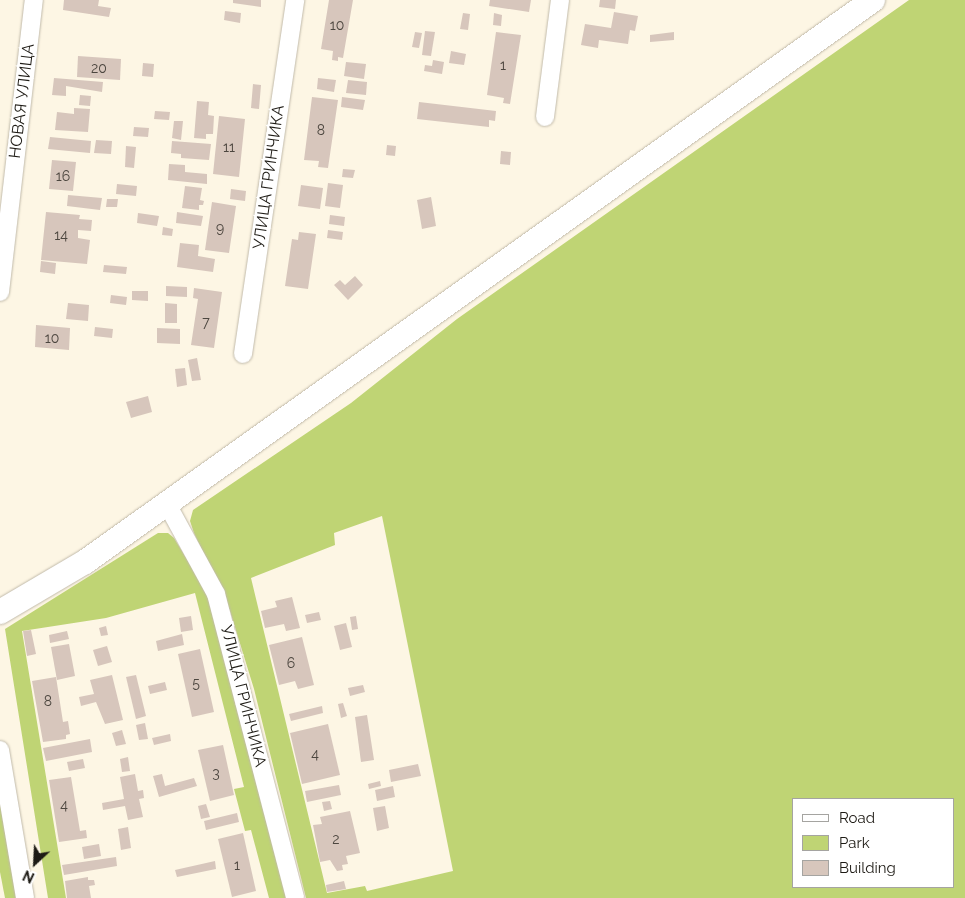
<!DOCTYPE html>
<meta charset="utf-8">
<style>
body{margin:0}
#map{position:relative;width:965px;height:898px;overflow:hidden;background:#fdf6e4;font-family:Raleway,sans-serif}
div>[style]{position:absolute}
.green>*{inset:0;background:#bfd474}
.building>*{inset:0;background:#d7c6bc}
.roads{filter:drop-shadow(0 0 1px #c1baaa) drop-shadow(0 0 1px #c1baaa)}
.street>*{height:18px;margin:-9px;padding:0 9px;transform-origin:9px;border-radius:9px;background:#fff}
.secondary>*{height:24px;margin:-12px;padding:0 12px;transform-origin:12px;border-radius:12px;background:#fff}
span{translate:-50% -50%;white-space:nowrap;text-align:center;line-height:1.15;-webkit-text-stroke:4px #fff;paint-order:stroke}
.number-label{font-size:14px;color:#4c463f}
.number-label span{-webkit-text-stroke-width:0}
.street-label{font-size:16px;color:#1e1b15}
.legend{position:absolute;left:792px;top:798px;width:162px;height:90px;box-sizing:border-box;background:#fff;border:1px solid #a5a4a1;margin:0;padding:6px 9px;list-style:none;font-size:15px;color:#1e1b15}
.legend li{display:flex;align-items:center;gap:10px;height:25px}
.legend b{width:25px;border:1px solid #a5a4a1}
.north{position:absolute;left:10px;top:838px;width:50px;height:50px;-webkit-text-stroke:4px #fff;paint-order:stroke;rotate:205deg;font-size:14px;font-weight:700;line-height:20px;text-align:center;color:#1e1b15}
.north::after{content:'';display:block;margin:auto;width:18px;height:22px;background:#1e1b15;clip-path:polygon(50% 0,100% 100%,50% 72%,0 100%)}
</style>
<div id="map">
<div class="green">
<div style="clip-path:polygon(evenodd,909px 0,965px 0,965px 898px,306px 898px,254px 689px,230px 611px,194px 533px,190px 521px,193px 510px,351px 403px,457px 319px,909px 0,382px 516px,453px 871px,367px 891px,365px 886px,327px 893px,251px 578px,335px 545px,334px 533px,382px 516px,909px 0,794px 799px,954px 799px,954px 887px,794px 887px,794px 799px)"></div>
<div style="clip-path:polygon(158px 533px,168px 533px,174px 538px,213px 602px,290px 898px,269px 898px,251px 830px,245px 831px,234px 789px,244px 787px,195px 593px,106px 618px,22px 631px,66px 898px,48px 898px,5px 629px)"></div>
<div style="clip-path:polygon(0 767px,24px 898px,5px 898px,0 872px)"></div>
</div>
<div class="building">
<div style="clip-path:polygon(64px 0,99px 0,98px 6px,111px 8px,109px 17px,63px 10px)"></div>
<div style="clip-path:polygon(233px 0,261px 0,261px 7px,233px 3px)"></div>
<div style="clip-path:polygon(329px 0,353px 0,343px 58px,338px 57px,338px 61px,332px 60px,333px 51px,321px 49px)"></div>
<div style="clip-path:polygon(490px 0,531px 0,529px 12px,489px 6px)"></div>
<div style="clip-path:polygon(600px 0,616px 0,615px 9px,599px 7px)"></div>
<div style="clip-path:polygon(225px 11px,241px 13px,240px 23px,224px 20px)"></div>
<div style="clip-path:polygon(614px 12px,638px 16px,635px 31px,630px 30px,628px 44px,599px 40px,598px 48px,581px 45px,585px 24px,611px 28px)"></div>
<div style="clip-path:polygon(463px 13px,470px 14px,468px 30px,460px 29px)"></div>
<div style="clip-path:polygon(494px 13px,502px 15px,501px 26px,493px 25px)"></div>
<div style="clip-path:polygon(425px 31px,435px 32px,431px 56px,422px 55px)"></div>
<div style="clip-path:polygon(415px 32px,422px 33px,419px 48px,412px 47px)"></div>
<div style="clip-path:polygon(496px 32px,521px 35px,510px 104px,503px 103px,504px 98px,487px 95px)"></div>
<div style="clip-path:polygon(674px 32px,674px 40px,650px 42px,650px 35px)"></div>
<div style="clip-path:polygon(451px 51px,466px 54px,464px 65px,449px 63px)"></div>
<div style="clip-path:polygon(78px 56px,121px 59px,120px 80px,77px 77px)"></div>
<div style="clip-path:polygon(433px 60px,444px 62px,442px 74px,424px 71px,425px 65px,432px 66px)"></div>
<div style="clip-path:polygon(346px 62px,366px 64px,364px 79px,344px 76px)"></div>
<div style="clip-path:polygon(143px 63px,154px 64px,153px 77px,142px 76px)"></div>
<div style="clip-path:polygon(54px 78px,103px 82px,102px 92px,66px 86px,66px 96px,52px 95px)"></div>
<div style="clip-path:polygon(318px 78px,336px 80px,334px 92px,317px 89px)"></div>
<div style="clip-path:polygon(348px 80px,367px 82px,366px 95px,346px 93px)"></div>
<div style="clip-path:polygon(253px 84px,261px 85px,259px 109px,251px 108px)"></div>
<div style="clip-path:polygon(80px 95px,91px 96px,90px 106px,79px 105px)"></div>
<div style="clip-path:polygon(312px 97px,338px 100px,328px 168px,318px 167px,319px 161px,304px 160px)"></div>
<div style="clip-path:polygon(342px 97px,365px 100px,363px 110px,341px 107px)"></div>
<div style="clip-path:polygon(197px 101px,209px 102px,208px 115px,214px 116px,213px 134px,206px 134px,206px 139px,194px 138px)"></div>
<div style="clip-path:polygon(419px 102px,496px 111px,495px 121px,489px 120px,489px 127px,417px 119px)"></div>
<div style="clip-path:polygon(74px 108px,90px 109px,88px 132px,55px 130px,57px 112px,74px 114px)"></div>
<div style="clip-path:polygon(155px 111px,170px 112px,169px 120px,154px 119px)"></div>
<div style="clip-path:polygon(219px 116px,245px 119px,239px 177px,213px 174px)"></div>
<div style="clip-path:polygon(174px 121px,183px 121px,181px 140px,172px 138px)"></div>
<div style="clip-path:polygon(134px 127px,149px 128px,148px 137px,133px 136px)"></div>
<div style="clip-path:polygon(50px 137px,91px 141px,90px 153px,48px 149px)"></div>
<div style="clip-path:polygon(96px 140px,112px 141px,111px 154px,94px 153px)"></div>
<div style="clip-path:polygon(172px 141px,211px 144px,209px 160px,181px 158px,181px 154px,171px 153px)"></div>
<div style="clip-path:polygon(387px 145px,396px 146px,395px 156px,386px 155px)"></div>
<div style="clip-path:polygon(126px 146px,136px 147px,134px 168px,125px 167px)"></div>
<div style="clip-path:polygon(501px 151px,511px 152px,510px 165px,500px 164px)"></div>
<div style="clip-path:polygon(52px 160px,76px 162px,73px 191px,49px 189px)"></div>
<div style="clip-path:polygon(169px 164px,185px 165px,185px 172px,207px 174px,207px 184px,168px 180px)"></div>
<div style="clip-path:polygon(343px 169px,355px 170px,353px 178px,342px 177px)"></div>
<div style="clip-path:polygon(328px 183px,343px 185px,340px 208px,325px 206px)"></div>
<div style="clip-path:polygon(117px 184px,137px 186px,136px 196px,116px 194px)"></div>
<div style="clip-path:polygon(301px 185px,323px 188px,320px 209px,298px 206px)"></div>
<div style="clip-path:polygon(185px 186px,202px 188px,200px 200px,204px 201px,203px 205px,199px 205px,199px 210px,182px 208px)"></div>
<div style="clip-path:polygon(231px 189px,246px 191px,245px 201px,230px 199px)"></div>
<div style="clip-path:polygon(68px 195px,102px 198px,100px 210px,67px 206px)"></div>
<div style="clip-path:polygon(431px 197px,436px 226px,422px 229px,417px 200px)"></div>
<div style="clip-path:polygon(107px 199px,118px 199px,117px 207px,106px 207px)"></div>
<div style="clip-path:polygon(212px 202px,236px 206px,229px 253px,205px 250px)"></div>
<div style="clip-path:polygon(46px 212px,80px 215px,79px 219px,92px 220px,91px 231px,78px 230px,78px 238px,90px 240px,87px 264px,41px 260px)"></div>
<div style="clip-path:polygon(177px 212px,203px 216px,201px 226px,176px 223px)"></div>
<div style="clip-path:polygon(138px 213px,159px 216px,157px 226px,137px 223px)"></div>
<div style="clip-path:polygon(330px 215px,345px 217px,344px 226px,329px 224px)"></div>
<div style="clip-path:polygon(163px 227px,173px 229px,172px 236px,162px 235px)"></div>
<div style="clip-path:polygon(328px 230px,343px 232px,342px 240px,327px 238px)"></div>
<div style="clip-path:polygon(299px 232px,316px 234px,308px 289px,285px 286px,292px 239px,298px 240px)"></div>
<div style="clip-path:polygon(180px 243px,199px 245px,198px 256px,215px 259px,213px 272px,177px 267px)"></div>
<div style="clip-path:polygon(41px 261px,56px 263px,55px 274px,40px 272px)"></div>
<div style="clip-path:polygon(104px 265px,127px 267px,126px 274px,103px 272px)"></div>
<div style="clip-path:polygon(355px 276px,363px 285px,348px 300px,334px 285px,340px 280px,345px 285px)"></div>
<div style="clip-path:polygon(166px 286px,187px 287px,187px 297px,166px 296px)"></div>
<div style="clip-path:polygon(194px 288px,222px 292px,214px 348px,191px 345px,198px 299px,193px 298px)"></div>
<div style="clip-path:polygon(132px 291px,148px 291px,148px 301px,132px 300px)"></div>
<div style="clip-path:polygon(111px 295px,127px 297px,126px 305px,110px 303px)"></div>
<div style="clip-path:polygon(68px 303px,89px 305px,88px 321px,66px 319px)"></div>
<div style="clip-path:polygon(165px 303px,177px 304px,177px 323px,165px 323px)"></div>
<div style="clip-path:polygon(36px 325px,70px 328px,69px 350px,35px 347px)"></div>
<div style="clip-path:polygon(95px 327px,113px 329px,112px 338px,94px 336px)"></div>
<div style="clip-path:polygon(157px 328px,180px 329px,180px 344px,157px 343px)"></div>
<div style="clip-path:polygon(197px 358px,201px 380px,192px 381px,188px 360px)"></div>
<div style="clip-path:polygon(185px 368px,187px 385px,177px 387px,175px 369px)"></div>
<div style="clip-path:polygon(148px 396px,152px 412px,131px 418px,126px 402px)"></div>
<div style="clip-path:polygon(292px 597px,300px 628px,286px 631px,284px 624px,265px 628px,261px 611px,277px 607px,275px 601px)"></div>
<div style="clip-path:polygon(319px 612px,321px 620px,307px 623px,305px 615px)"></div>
<div style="clip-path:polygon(191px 616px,193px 630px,181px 632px,179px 618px)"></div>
<div style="clip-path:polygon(356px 616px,358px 629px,352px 630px,350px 617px)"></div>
<div style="clip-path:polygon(346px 623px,352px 647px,340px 650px,334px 626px)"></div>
<div style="clip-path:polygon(106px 626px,108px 635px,101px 636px,99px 628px)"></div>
<div style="clip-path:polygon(31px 630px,36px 654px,27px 656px,23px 631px)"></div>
<div style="clip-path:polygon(67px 631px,69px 639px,50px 643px,49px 635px)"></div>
<div style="clip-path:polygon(182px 634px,184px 645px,158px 651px,156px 641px)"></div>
<div style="clip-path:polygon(302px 637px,314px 685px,298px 689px,295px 681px,279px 685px,269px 645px)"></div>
<div style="clip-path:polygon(69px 644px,75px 676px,57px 680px,51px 647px)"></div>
<div style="clip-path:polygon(107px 646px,112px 662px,98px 666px,93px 650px)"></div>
<div style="clip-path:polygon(200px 649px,214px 712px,192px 717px,178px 654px)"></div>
<div style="clip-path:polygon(112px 675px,123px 720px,105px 724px,96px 702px,81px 706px,79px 697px,94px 694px,90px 680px)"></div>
<div style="clip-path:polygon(136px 675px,146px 716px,136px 719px,126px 677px)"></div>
<div style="clip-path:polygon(56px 677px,63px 722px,68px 721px,70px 734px,66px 735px,66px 739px,43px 742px,32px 681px)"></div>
<div style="clip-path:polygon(165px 682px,167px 690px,150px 694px,148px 686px)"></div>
<div style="clip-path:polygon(363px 685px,365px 692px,350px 696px,348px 688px)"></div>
<div style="clip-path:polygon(343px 703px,347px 716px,341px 718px,338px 704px)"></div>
<div style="clip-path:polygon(322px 706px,323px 713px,291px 721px,289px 714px)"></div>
<div style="clip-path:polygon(367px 715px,374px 760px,361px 762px,355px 717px)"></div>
<div style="clip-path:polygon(145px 723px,148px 739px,139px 740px,136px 725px)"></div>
<div style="clip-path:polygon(328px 724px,340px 775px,302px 784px,290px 733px)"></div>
<div style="clip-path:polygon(122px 730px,126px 744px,116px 746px,112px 733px)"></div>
<div style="clip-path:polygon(170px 734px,171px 741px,154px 745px,152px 738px)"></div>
<div style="clip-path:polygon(90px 739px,92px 752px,46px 761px,43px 748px)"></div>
<div style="clip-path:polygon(223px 745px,234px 795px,210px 801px,198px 750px)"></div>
<div style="clip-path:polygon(128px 757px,130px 771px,122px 772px,120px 759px)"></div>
<div style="clip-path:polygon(83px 759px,85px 768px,69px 771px,67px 762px)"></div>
<div style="clip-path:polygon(418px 764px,421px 776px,391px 782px,389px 770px)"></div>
<div style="clip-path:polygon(135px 774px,138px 791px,143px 790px,144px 798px,139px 799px,143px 817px,128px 820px,125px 806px,103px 810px,102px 803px,124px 799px,120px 777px)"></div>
<div style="clip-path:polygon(162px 774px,165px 786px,194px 778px,197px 786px,159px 797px,153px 776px)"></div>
<div style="clip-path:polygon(71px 777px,80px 831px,86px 830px,87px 838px,59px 842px,49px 780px)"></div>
<div style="clip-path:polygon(380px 781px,381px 786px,369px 789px,368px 784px)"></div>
<div style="clip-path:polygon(339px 785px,341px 795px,307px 802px,305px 791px)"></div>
<div style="clip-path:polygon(393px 786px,395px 797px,377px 801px,375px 790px)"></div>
<div style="clip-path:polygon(330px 801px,332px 809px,324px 811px,322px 802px)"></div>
<div style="clip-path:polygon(206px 804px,210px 817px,201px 819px,198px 806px)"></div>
<div style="clip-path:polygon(385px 806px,389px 828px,377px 831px,373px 808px)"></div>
<div style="clip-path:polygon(350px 811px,360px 853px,346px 856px,348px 864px,342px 865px,343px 870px,337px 871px,330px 860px,320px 862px,313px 825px,322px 824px,320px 817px)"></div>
<div style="clip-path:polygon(237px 813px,239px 822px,206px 830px,204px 821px)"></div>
<div style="clip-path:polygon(128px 827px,131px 848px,121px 850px,118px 829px)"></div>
<div style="clip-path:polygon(243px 833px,256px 891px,232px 897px,218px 839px)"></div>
<div style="clip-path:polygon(99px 844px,101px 856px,84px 859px,82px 847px)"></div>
<div style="clip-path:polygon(116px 857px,117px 866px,64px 875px,62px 865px)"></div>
<div style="clip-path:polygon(215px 861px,216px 869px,177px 877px,175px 870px)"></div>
<div style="clip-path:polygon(88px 877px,88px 880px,94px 880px,95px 885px,89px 886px,91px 898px,67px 898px,65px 881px)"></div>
<div style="clip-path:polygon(344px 881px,346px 889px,327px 892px,326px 885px)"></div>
</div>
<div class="roads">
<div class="street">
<div style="left:545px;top:117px;width:118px;rotate:-82.7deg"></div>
<div style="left:0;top:292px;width:294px;rotate:-83.4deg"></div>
<div style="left:243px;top:354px;width:358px;rotate:-81.6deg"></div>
<div style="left:167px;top:504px;width:102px;rotate:61.4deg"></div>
<div style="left:216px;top:594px;width:314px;rotate:75.4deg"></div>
<div style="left:0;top:750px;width:150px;rotate:80.4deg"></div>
</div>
<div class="secondary">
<div style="left:0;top:612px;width:99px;rotate:-30.5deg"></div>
<div style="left:85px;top:562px;width:968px;rotate:-35.5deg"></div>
</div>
</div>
<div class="number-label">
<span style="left:337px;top:25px">10</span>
<span style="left:503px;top:65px">1</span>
<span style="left:99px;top:68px">20</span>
<span style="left:321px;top:130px">8</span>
<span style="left:229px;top:147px">11</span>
<span style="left:63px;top:176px">16</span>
<span style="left:220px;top:228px">9</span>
<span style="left:61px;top:235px">14</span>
<span style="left:206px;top:322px">7</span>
<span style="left:52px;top:338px">10</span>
<span style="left:291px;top:663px">6</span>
<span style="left:196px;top:683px">5</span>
<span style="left:48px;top:701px">8</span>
<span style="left:315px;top:754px">4</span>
<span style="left:216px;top:773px">3</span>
<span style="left:64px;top:805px">4</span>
<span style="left:336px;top:839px">2</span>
<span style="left:237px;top:865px">1</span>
</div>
<div class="street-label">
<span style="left:22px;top:101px;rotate:-83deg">НОВАЯ УЛИЦА</span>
<span style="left:269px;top:177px;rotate:-82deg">УЛИЦА ГРИНЧИКА</span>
<span style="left:243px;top:696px;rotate:76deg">УЛИЦА ГРИНЧИКА</span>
</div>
<ul class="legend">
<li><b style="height:6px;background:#fff"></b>Road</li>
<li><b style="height:14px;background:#bfd474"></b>Park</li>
<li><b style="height:14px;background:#d7c6bc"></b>Building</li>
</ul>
<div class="north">N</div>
</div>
